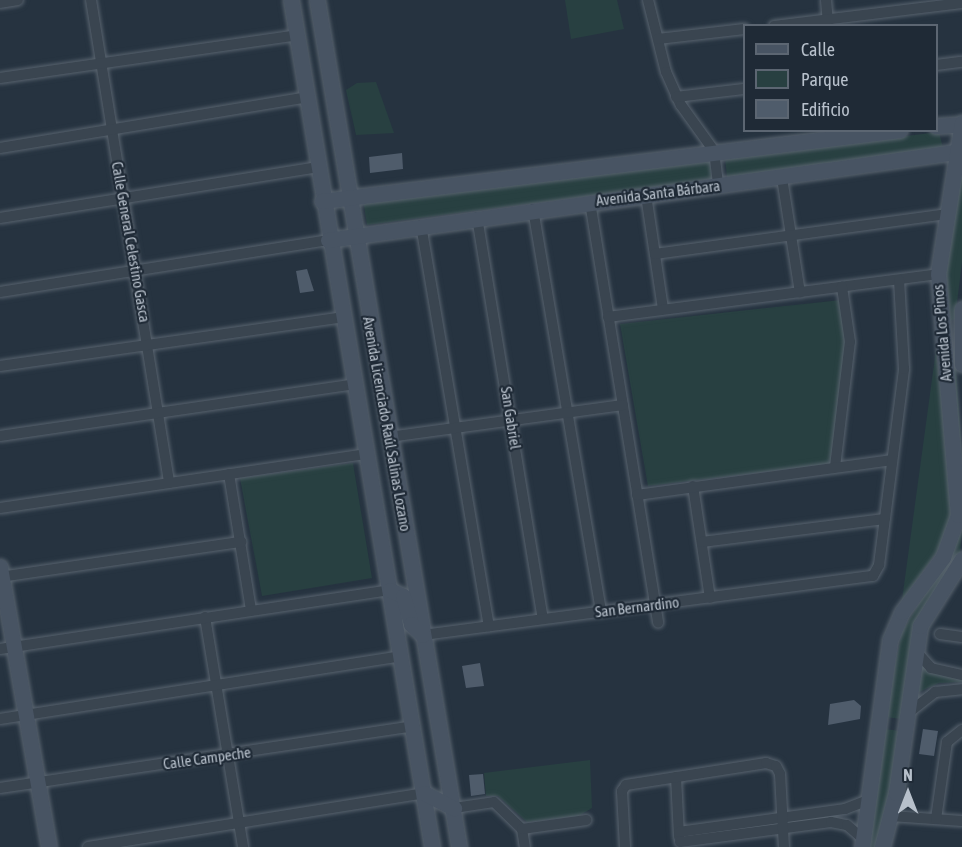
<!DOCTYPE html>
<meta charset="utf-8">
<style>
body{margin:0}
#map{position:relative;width:962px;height:847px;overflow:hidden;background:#263340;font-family:"Asap Condensed",sans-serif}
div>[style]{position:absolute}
.green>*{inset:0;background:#284041}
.building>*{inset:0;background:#4f5c6b}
.roads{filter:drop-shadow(0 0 2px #58636e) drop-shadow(0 0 2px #58636e)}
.street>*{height:10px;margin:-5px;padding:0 5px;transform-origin:5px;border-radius:5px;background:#3a4550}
.secondary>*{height:15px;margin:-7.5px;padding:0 7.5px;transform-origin:7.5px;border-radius:7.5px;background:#485463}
span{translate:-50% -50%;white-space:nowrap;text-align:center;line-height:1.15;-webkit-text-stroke:4.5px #1f2a36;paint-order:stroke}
.street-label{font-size:15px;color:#b7c0cb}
.legend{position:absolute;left:743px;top:24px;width:195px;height:108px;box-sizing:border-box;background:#1f2a36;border:2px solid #5c6672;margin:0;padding:8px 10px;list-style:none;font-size:18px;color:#b7c0cb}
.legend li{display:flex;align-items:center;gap:12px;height:30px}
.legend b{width:30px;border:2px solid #5c6672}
.north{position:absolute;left:878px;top:763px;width:60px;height:60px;-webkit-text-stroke:4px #1f2a36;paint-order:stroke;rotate:0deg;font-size:16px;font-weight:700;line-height:24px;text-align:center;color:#b7c0cb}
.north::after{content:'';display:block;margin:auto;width:21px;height:27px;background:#b7c0cb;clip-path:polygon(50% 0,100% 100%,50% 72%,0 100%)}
</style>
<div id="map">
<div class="green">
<div style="clip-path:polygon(565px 0,617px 0,624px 29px,571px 39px)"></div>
<div style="clip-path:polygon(376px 82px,394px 133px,356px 135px,346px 90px,357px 83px)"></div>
<div style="clip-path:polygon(939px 132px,943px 148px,727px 177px,725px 158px)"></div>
<div style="clip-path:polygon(709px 157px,712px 180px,367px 225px,363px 199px)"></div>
<div style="clip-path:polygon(962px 164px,962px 262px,955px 319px,949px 321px,944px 263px)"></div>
<div style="clip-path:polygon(841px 300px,847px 352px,830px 464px,648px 486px,620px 324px)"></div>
<div style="clip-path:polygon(936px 350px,954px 510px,940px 548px,902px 600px)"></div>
<div style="clip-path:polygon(949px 353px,955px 353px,962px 456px)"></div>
<div style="clip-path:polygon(353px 463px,372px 578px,262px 596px,240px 478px)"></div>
<div style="clip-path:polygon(962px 531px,960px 552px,914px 624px,902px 719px,884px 717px,902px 632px)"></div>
<div style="clip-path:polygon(922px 662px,962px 677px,962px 682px,939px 683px,917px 693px)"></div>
<div style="clip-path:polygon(884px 729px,900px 731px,893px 777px,875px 847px,868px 847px)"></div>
<div style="clip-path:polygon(590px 760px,592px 808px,579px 816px,527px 822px,498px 796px,486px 796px,484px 773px)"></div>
</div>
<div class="building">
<div style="clip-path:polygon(402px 153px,403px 169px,370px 173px,369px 157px)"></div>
<div style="clip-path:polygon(307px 269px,314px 291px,300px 293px,296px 271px)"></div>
<div style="clip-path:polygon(480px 663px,484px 686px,466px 688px,462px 666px)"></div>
<div style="clip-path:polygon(854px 700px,861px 706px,860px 719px,828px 725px,830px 704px)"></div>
<div style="clip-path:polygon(923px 729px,938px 731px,934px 756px,919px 754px)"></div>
<div style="clip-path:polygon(483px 774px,485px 794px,471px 796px,469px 775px)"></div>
</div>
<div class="roads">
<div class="street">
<div style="left:91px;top:0;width:489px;rotate:80.8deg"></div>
<div style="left:648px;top:0;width:74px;rotate:76deg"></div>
<div style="left:666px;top:72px;width:36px;rotate:66deg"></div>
<div style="left:681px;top:105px;width:57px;rotate:54.3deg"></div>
<div style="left:714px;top:151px;width:35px;rotate:83deg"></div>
<div style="left:826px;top:0;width:25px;rotate:85deg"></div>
<div style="left:0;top:3px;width:18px;rotate:-9deg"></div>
<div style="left:774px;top:26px;width:189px;rotate:-7deg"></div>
<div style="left:658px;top:39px;width:87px;rotate:-6.6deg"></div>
<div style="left:936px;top:65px;width:26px;rotate:-7deg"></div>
<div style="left:0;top:78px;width:300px;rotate:-8.2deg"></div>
<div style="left:676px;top:97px;width:68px;rotate:-6.7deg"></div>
<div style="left:0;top:148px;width:311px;rotate:-9.4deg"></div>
<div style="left:782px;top:178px;width:116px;rotate:81.1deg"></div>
<div style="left:646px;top:195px;width:115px;rotate:81.5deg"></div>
<div style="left:590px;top:202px;width:426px;rotate:80.8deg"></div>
<div style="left:533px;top:209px;width:409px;rotate:80.4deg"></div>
<div style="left:477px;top:217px;width:407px;rotate:80.7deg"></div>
<div style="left:0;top:218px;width:321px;rotate:-9.1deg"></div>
<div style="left:421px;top:225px;width:407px;rotate:80.4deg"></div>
<div style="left:655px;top:254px;width:294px;rotate:-7.8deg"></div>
<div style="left:0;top:292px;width:332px;rotate:-9deg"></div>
<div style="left:608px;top:317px;width:333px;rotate:-7.4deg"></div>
<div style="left:0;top:366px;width:346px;rotate:-8.1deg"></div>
<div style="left:0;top:436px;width:359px;rotate:-8.3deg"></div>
<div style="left:389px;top:437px;width:236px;rotate:-7.8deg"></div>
<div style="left:835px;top:467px;width:126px;rotate:-83.2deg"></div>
<div style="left:850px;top:342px;width:56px;rotate:-98.3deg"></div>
<div style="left:229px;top:474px;width:138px;rotate:80.8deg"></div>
<div style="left:693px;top:486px;width:113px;rotate:81.4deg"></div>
<div style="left:637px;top:495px;width:256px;rotate:-7.8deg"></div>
<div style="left:0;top:508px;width:371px;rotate:-8.4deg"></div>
<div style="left:702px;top:542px;width:184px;rotate:-7.2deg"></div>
<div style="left:0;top:577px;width:244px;rotate:-8.3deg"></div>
<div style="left:205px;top:617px;width:233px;rotate:80.6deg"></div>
<div style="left:940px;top:634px;width:22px;rotate:8deg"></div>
<div style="left:423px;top:635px;width:454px;rotate:-7.5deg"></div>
<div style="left:873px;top:576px;width:13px;rotate:-61deg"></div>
<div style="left:879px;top:565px;width:198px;rotate:-82.7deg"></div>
<div style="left:904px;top:369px;width:89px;rotate:-93.2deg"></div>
<div style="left:0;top:649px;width:394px;rotate:-8.6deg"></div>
<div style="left:915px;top:650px;width:24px;rotate:48deg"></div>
<div style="left:931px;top:668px;width:32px;rotate:13deg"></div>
<div style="left:907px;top:714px;width:36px;rotate:-38deg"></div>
<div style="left:935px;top:692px;width:27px;rotate:-6deg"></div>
<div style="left:0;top:719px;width:407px;rotate:-8.9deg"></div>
<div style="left:676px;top:777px;width:60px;rotate:87.1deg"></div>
<div style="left:0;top:788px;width:419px;rotate:-8.5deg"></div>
<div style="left:454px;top:808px;width:40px;rotate:-8.5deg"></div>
<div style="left:494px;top:802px;width:39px;rotate:44deg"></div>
<div style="left:522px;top:829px;width:18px;rotate:81deg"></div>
<div style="left:891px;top:816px;width:71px;rotate:4deg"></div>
<div style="left:936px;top:819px;width:78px;rotate:-81.9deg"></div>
<div style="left:947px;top:742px;width:19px;rotate:-39deg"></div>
<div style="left:522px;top:829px;width:65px;rotate:-8deg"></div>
<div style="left:679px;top:832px;width:168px;rotate:-7.9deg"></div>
<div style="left:845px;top:809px;width:25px;rotate:-21deg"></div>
<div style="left:680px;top:842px;width:152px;rotate:-7.5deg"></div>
<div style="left:831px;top:822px;width:16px;rotate:11deg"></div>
<div style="left:847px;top:825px;width:21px;rotate:41deg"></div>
<div style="left:88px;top:847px;width:340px;rotate:-9.1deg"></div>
<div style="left:625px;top:847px;width:56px;rotate:-93.1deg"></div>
<div style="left:622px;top:791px;width:7px;rotate:-56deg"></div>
<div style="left:626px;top:785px;width:142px;rotate:-8.9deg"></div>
<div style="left:766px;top:763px;width:10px;rotate:17deg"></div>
<div style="left:776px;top:766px;width:9px;rotate:63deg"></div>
<div style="left:780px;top:774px;width:73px;rotate:86.9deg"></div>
</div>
<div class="secondary">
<div style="left:291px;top:0;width:859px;rotate:80.55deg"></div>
<div style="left:317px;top:0;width:859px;rotate:80.48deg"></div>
<div style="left:936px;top:126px;width:26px;rotate:-4deg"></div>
<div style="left:322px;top:201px;width:582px;rotate:-7deg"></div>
<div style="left:328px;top:240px;width:640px;rotate:-7.99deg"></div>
<div style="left:962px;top:309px;width:55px;rotate:90deg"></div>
<div style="left:0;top:567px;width:284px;rotate:80.1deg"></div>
<div style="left:390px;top:590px;width:14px;rotate:25deg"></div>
<div style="left:403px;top:596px;width:29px;rotate:74deg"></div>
<div style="left:411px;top:624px;width:16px;rotate:43deg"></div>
<div style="left:424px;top:793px;width:34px;rotate:27deg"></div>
<div style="left:862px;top:847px;width:209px;rotate:-82.3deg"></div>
<div style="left:890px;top:640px;width:30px;rotate:-67deg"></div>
<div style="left:902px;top:612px;width:69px;rotate:-53.3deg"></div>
<div style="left:943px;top:557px;width:45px;rotate:-70.3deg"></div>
<div style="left:958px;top:515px;width:242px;rotate:-94.7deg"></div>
<div style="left:938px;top:274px;width:153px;rotate:-81deg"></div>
<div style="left:882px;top:847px;width:56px;rotate:-75.5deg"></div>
<div style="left:896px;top:793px;width:169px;rotate:-81.8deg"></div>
<div style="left:920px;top:626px;width:79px;rotate:-57.9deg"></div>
</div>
</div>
<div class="street-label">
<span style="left:658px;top:193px;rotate:-7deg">Avenida Santa Bárbara</span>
<span style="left:131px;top:242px;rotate:80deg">Calle General Celestino Gasca</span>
<span style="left:942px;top:333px;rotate:-95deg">Avenida Los Pinos</span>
<span style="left:511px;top:418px;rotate:81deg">San Gabriel</span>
<span style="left:387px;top:424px;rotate:80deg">Avenida Licenciado Raúl Salinas Lozano</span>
<span style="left:637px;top:607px;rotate:-7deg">San Bernardino</span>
<span style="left:207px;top:758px;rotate:-8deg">Calle Campeche</span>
</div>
<ul class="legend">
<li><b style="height:8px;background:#485463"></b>Calle</li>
<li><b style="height:16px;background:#284041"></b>Parque</li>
<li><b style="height:16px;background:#4f5c6b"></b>Edificio</li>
</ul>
<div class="north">N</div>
</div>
